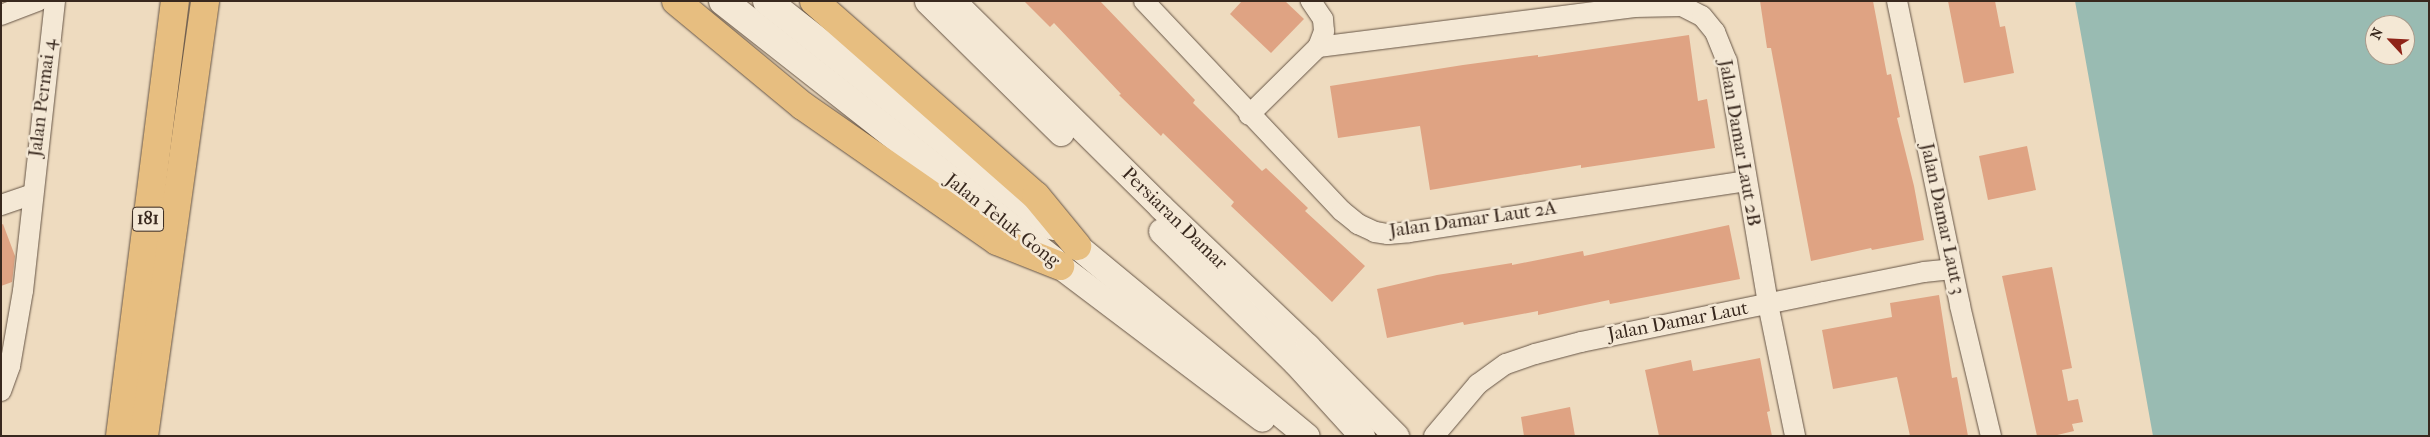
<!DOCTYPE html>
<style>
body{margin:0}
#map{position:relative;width:2430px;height:437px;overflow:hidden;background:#eedbbf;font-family:"IM FELL French Canon",serif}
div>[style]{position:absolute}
.water>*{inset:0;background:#99bbb2}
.building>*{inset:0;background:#dfa383}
.roads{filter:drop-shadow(0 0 1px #665546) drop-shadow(0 0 1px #665546)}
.minor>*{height:20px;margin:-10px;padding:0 10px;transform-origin:10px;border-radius:10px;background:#f4e8d5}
.tertiary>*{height:25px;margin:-12.5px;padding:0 12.5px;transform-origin:12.5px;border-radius:12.5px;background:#f4e8d5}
.secondary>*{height:28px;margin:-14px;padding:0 14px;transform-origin:14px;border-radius:14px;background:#f4e8d5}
.primary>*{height:28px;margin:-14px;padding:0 14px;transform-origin:14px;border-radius:14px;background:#e7be80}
span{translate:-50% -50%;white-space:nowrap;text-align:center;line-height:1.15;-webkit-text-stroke:5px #f4e8d5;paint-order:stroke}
.shield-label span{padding:1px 4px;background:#f4e8d5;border:1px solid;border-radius:4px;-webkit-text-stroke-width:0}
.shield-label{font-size:18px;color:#38281e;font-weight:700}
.street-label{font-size:19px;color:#38281e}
.frame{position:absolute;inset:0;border:2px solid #38281e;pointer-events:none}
.north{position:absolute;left:2365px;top:15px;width:50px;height:50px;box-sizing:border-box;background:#f4e8d5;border:1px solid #a99b8c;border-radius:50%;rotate:295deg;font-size:14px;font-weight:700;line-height:20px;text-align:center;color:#38281e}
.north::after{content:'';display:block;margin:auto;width:18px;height:22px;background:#8f2418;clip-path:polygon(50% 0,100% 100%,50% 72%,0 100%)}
</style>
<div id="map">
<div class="water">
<div style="clip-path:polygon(evenodd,2075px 1px,2429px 1px,2429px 436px,2153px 436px,2075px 1px,2375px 25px,2405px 25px,2405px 55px,2375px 55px,2375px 25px)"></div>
</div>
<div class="building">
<div style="clip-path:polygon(1024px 1px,1100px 1px,1195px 100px,1193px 103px,1262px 171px,1266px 168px,1308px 208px,1305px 211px,1365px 266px,1332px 302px,1231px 206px,1234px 202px,1163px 133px,1161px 136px,1119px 95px,1121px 94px,1054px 23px,1050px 27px)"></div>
<div style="clip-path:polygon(1242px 1px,1285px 1px,1304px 19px,1271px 53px,1230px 14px)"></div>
<div style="clip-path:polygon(1760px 1px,1873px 1px,1887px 75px,1891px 74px,1900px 117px,1897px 118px,1914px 186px,1924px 240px,1872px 250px,1871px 248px,1811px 261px,1771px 48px,1767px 48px)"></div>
<div style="clip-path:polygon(1948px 1px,1995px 1px,2000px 27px,2005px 26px,2014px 73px,1964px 83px)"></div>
<div style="clip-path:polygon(1689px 35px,1698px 101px,1707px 99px,1715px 148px,1581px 168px,1581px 165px,1430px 190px,1420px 126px,1338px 138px,1330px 86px,1463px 65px,1538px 55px,1538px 57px)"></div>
<div style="clip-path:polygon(2027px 146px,2036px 190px,1988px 200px,1979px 156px)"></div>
<div style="clip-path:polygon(3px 224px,15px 256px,12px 282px,1px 286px,1px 225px)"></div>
<div style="clip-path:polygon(1729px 225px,1740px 279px,1610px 304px,1609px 300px,1538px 315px,1538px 311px,1464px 325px,1463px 322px,1387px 338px,1377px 289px,1437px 275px,1512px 263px,1512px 265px,1583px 251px,1584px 256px)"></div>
<div style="clip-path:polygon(2052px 267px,2072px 368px,2062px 370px,2068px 401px,2078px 399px,2083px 422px,2072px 424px,2074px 431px,2053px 436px,2037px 436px,2002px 276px)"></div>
<div style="clip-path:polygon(1939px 295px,1952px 378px,1957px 377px,1968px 436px,1910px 436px,1897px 377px,1833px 389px,1822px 330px,1892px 317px,1890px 303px)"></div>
<div style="clip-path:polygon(1760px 358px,1770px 411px,1767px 412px,1772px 436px,1659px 436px,1645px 370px,1691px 360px,1693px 371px)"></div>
<div style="clip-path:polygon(1570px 407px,1575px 436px,1524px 436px,1521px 417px)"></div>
</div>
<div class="roads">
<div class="minor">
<div style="left:1144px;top:1px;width:289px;rotate:46.7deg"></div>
<div style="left:1342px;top:211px;width:21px;rotate:39deg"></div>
<div style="left:1358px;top:224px;width:19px;rotate:25deg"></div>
<div style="left:1375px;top:232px;width:13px;rotate:9deg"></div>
<div style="left:1388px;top:234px;width:21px;rotate:-5deg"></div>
<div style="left:1409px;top:232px;width:341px;rotate:-8.6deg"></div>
<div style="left:1897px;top:1px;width:311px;rotate:78.3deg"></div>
<div style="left:1960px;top:306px;width:134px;rotate:76.6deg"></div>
<div style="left:1px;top:15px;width:40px;rotate:-21deg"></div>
<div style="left:1318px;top:47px;width:319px;rotate:-7.2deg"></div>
<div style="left:1634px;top:7px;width:48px;rotate:-1.2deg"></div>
<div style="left:1682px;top:6px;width:22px;rotate:27deg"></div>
<div style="left:1702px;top:16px;width:21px;rotate:51deg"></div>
<div style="left:1715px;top:32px;width:31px;rotate:68deg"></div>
<div style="left:1727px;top:61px;width:246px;rotate:80.4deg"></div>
<div style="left:1768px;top:304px;width:135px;rotate:78.4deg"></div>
<div style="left:1249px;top:115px;width:97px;rotate:-44.6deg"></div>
<div style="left:1318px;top:47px;width:17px;rotate:-69deg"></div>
<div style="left:1324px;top:31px;width:12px;rotate:-95deg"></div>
<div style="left:1323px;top:19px;width:22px;rotate:-124deg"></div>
<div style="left:1px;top:205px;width:34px;rotate:-19deg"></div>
<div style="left:1px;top:391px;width:27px;rotate:-70deg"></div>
<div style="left:10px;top:366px;width:76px;rotate:-80.2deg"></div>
<div style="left:23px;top:291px;width:292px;rotate:-83.7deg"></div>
<div style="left:1434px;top:436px;width:68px;rotate:-49.8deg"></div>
<div style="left:1478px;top:384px;width:34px;rotate:-36deg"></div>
<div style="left:1506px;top:364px;width:31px;rotate:-19deg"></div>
<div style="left:1535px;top:354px;width:48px;rotate:-14.6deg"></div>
<div style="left:1581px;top:342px;width:248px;rotate:-11.6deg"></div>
<div style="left:1824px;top:292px;width:102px;rotate:-11.3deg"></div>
<div style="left:1924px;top:272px;width:28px;rotate:-6deg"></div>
</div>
<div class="tertiary">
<div style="left:927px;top:1px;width:188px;rotate:44.6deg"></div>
<div style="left:953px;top:1px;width:293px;rotate:44.7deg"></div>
<div style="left:1161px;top:207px;width:202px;rotate:43.6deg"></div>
<div style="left:1307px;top:346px;width:127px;rotate:45.3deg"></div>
<div style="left:1161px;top:231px;width:187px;rotate:44.4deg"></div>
<div style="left:1295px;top:362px;width:100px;rotate:47.8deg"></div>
<div style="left:1077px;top:246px;width:298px;rotate:39.6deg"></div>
<div style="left:1060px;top:266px;width:253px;rotate:37.1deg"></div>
</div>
<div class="secondary">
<div style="left:723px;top:1px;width:419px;rotate:38.2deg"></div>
<div style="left:767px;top:1px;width:364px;rotate:38.2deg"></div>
</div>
<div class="primary">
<div style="left:676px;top:1px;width:165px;rotate:39.6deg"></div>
<div style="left:803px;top:106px;width:236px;rotate:34.8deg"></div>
<div style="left:997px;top:241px;width:68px;rotate:21.6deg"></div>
<div style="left:814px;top:1px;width:295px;rotate:41.3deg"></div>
<div style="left:1036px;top:196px;width:65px;rotate:50.6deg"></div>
<div style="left:120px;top:436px;width:438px;rotate:-82.8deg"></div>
<div style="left:144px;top:436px;width:439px;rotate:-82deg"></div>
</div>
</div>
<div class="shield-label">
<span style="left:148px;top:219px">181</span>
</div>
<div class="street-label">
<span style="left:43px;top:98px;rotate:-83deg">Jalan Permai 4</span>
<span style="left:1739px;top:143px;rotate:80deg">Jalan Damar Laut 2B</span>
<span style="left:1174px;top:219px;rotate:44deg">Persiaran Damar</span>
<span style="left:1942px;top:219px;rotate:78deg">Jalan Damar Laut 3</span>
<span style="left:1473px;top:220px;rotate:-8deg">Jalan Damar Laut 2A</span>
<span style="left:1002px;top:221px;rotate:38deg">Jalan Teluk Gong</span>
<span style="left:1678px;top:322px;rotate:-11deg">Jalan Damar Laut</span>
</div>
<div class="frame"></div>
<div class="north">N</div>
</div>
